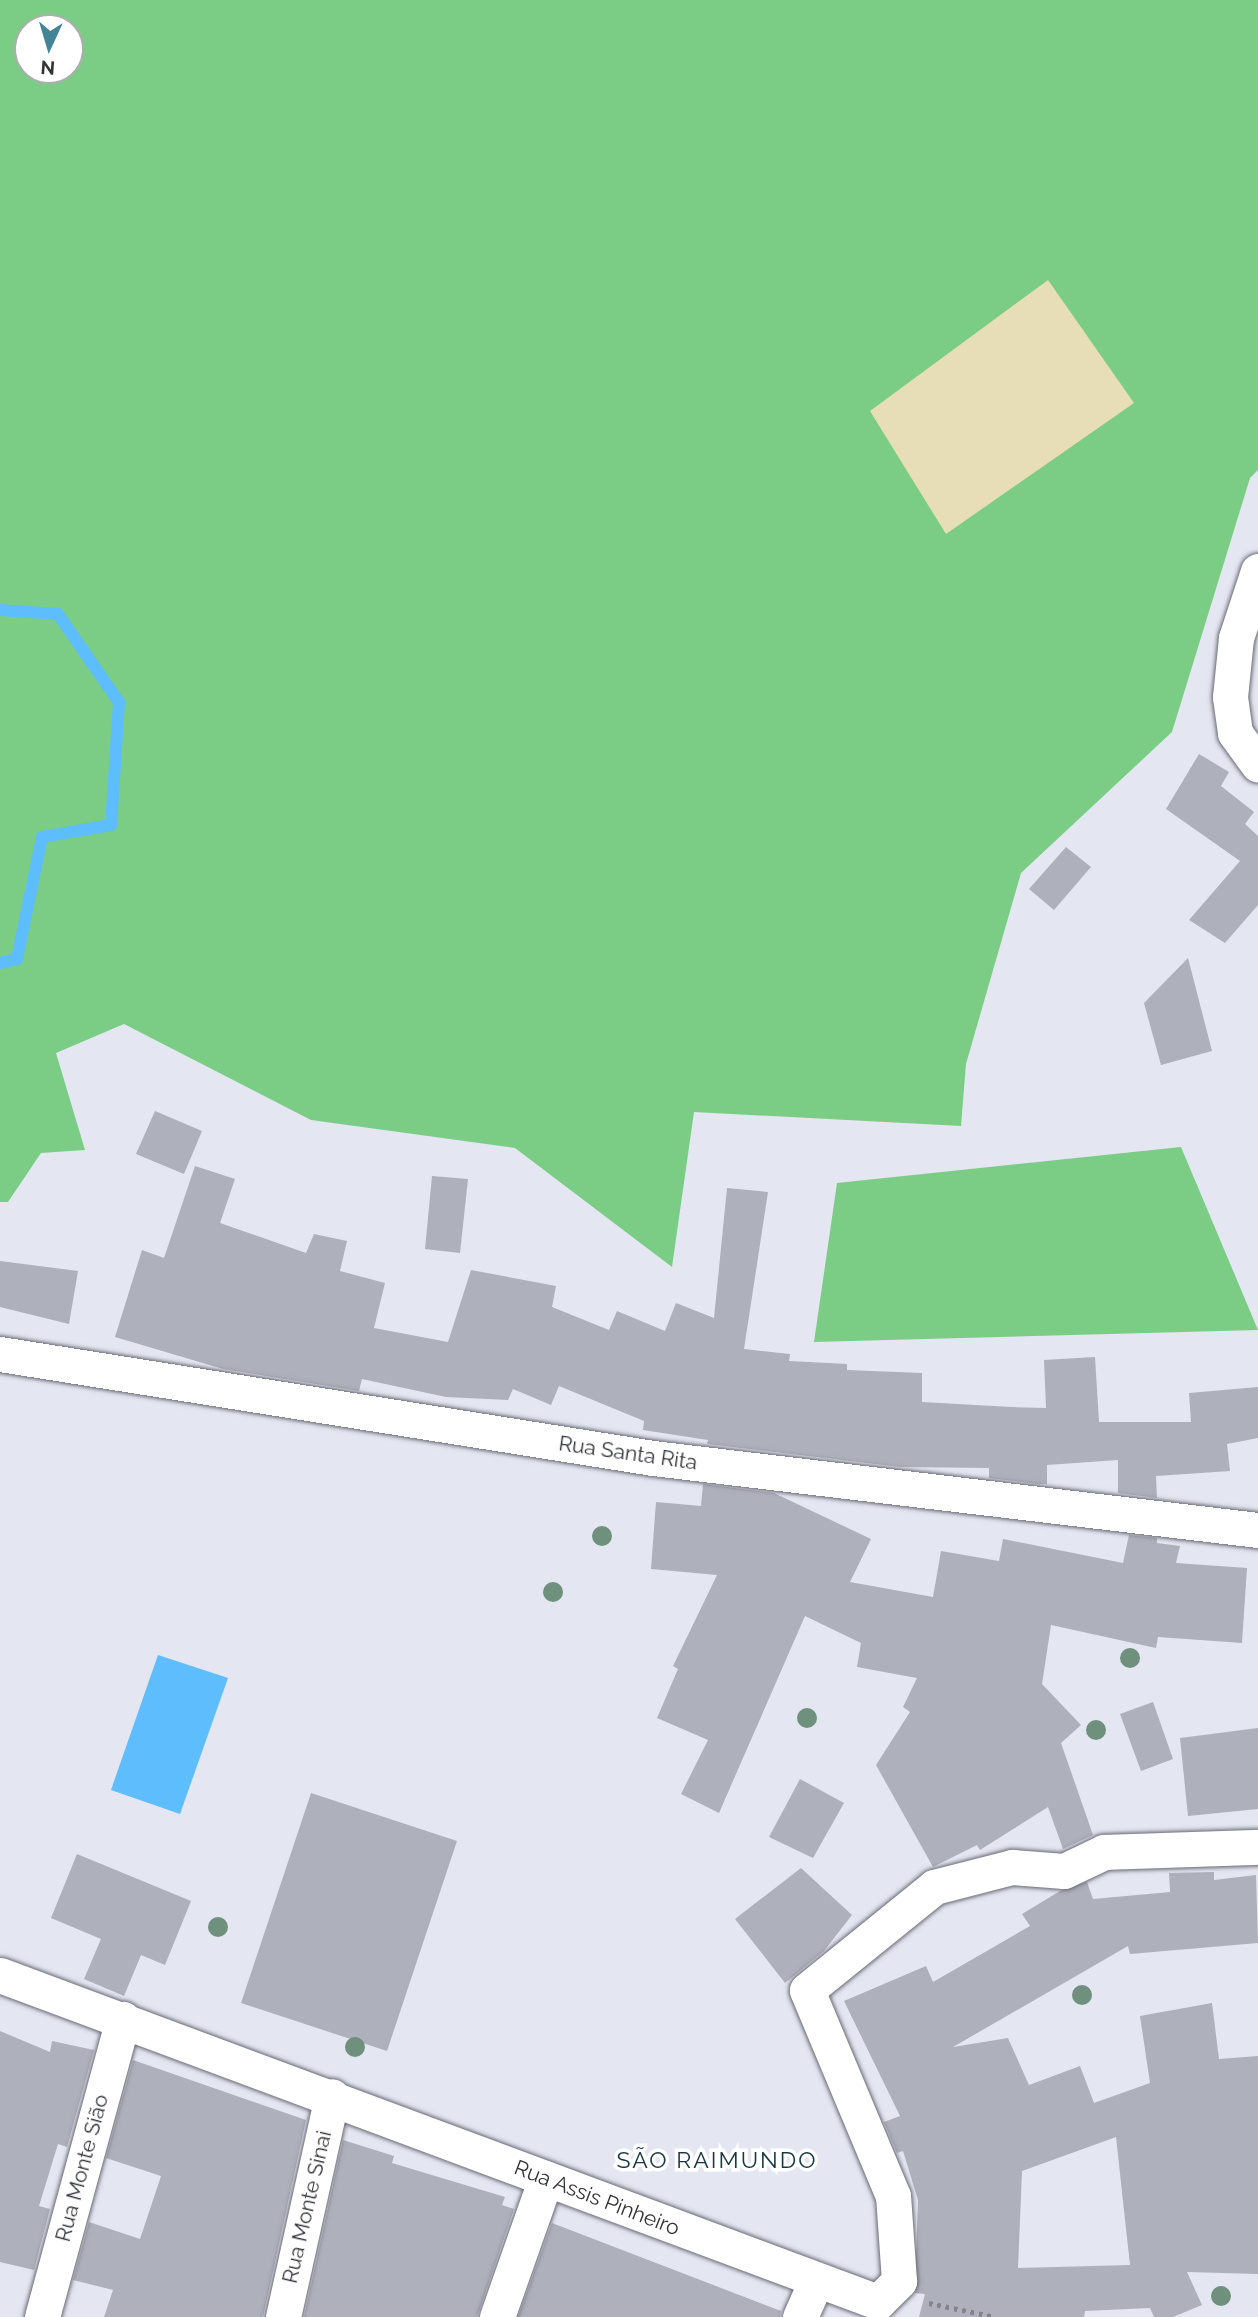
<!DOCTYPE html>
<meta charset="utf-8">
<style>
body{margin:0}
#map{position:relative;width:1258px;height:2317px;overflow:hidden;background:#e4e6f2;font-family:Raleway,sans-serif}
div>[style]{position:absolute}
.forest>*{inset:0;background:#7bcd86}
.sand>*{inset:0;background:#e7deb8}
.water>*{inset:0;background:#5dbdfd}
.stream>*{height:12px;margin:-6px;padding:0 6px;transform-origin:6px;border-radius:6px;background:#5dbdfd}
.building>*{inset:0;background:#aeb0bb}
.path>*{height:4.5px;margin-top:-2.25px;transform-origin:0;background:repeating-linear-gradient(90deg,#82848b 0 3.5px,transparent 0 8.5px)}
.roads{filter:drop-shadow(0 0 2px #686a74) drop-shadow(0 0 2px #686a74)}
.street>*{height:35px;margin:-17.5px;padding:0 17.5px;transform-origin:17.5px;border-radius:17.5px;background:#fff}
.trees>*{width:20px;height:20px;margin:-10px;border-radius:50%;background:#6e907c}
span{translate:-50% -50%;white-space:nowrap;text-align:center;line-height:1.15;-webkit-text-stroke:7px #fff;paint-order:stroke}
.street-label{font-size:21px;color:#323337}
.neighbourhood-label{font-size:23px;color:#183740;letter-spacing:2px}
.north{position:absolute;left:14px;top:14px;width:70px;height:70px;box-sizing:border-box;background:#fff;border:2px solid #adadaf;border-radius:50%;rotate:184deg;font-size:19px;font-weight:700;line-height:28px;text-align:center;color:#323337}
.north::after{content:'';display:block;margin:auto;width:24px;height:32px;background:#438596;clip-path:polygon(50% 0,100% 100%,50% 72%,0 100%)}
</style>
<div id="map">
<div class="forest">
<div style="clip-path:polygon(evenodd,0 0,1258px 0,1258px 470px,1250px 478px,1172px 732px,1021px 873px,966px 1064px,961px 1126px,694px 1112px,672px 1267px,515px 1148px,311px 1120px,124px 1024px,56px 1053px,85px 1150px,41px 1153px,8px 1202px,0 1202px,0 0,28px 28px,70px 28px,70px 70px,28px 70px,28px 28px)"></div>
<div style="clip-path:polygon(1181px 1147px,1258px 1330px,814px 1342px,837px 1183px)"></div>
</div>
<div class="sand">
<div style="clip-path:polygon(1048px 280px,1134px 403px,946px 534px,870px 411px)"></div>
</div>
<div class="water">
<div style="clip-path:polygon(158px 1655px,228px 1678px,180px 1814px,111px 1790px)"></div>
</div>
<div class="stream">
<div style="left:0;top:610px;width:58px;rotate:3.9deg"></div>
<div style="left:58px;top:614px;width:107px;rotate:55.3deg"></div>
<div style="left:119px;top:702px;width:123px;rotate:93.7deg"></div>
<div style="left:111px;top:825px;width:70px;rotate:170.1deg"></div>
<div style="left:42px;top:837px;width:125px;rotate:101.6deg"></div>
<div style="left:17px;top:959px;width:17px;rotate:167deg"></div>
</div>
<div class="building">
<div style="clip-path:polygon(1199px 754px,1229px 772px,1221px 786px,1254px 812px,1245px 824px,1258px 836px,1258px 905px,1225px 943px,1189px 920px,1240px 861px,1166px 809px)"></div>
<div style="clip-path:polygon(1066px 847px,1091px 867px,1054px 910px,1029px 889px)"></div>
<div style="clip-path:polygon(1188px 958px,1212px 1051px,1161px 1065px,1144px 1003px)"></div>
<div style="clip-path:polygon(155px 1111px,202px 1131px,184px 1174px,136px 1154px)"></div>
<div style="clip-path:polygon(195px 1166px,235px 1179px,220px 1223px,306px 1253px,314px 1234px,347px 1241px,340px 1271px,385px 1283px,374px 1328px,448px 1342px,471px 1270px,556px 1286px,552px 1307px,609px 1330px,617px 1311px,665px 1331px,676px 1303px,714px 1318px,727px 1188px,768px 1192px,744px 1349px,790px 1354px,789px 1361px,847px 1364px,847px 1370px,922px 1373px,922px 1402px,1011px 1407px,1046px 1408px,1044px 1360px,1095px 1357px,1099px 1422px,1191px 1422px,1189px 1393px,1258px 1387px,1258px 1438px,1227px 1444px,1230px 1471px,1156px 1476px,1157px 1498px,1118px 1493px,1118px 1460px,1047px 1465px,1047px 1484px,1038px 1484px,989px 1478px,989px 1468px,900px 1467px,707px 1444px,708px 1440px,643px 1430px,644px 1421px,559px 1386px,551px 1405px,513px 1389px,508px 1400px,446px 1397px,362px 1379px,359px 1391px,223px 1369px,115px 1337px,142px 1250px,164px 1258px)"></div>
<div style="clip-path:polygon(432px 1176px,468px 1179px,460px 1253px,425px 1249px)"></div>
<div style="clip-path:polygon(0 1261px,78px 1271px,69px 1324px,0 1307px)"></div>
<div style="clip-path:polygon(703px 1484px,774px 1493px,871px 1539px,850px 1582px,933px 1597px,941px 1551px,999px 1561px,1003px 1539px,1123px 1563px,1129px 1535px,1157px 1538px,1157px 1543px,1180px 1546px,1176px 1563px,1247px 1568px,1242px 1643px,1158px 1637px,1156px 1648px,1051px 1625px,1042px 1684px,1081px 1725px,1061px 1743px,1093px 1835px,1063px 1849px,1048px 1807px,980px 1850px,977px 1845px,933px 1867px,876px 1765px,910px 1712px,903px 1707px,917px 1678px,857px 1667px,861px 1643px,805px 1616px,719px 1813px,681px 1794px,708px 1740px,657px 1718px,678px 1669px,673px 1666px,717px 1575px,651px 1569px,656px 1502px,701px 1506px)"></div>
<div style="clip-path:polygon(1153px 1702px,1173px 1759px,1141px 1771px,1120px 1714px)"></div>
<div style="clip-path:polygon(1258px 1728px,1258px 1809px,1188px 1816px,1180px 1738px)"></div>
<div style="clip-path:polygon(800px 1779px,844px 1803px,813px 1858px,769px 1837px)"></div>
<div style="clip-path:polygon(311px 1793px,457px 1841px,387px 2051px,241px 2003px)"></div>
<div style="clip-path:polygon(77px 1854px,191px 1901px,165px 1965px,141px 1955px,124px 1996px,84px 1979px,101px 1939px,51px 1918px)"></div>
<div style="clip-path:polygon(801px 1868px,852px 1915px,824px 1951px,785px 1983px,735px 1919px)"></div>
<div style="clip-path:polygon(evenodd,1214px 1872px,1214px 1880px,1256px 1875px,1258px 1943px,1130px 1954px,1128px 1946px,953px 2047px,1008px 2038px,1029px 2085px,1080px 2066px,1094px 2103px,1150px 2083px,1140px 2016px,1212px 2003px,1219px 2059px,1258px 2056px,1258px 2274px,1187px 2272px,1202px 2305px,1173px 2317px,1154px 2317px,1150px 2308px,1085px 2311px,1084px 2317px,919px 2317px,925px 2294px,915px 2293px,918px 2200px,903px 2151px,897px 2153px,884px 2122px,900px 2116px,844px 2001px,926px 1966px,933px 1982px,1030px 1926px,1022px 1914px,1060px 1891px,1087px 1882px,1093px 1899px,1170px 1892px,1169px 1873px,1214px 1872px,1116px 2137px,1130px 2265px,1018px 2268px,1022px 2171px,1116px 2137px)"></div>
<div style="clip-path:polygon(0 2031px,50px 2052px,52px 2041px,94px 2050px,67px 2147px,58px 2144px,39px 2206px,50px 2209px,34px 2270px,0 2262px)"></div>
<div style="clip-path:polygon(133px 2060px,306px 2120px,263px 2317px,104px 2317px,113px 2290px,73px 2280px,89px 2222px,140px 2239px,161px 2176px,106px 2158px)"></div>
<div style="clip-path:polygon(343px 2140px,394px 2156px,392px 2163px,505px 2197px,502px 2205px,514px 2209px,477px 2317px,304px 2317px)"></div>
<div style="clip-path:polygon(552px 2223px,781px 2311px,780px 2317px,518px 2317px)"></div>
</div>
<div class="path">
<div style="left:929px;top:2303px;width:68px;rotate:11.8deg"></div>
</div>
<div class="roads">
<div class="street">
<div style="left:1258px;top:571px;width:71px;rotate:108.2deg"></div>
<div style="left:1236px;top:638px;width:59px;rotate:95.8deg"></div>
<div style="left:1230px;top:697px;width:36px;rotate:82deg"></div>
<div style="left:1235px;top:733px;width:39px;rotate:54deg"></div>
<div style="left:0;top:1354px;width:661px;rotate:9.05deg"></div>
<div style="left:653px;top:1458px;width:609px;rotate:6.79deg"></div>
<div style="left:0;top:1975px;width:937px;rotate:20.43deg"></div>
<div style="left:878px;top:2302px;width:30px;rotate:-45deg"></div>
<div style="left:899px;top:2281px;width:85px;rotate:-94deg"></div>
<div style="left:893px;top:2196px;width:223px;rotate:-112.7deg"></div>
<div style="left:807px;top:1990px;width:164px;rotate:-39deg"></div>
<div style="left:934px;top:1887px;width:81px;rotate:-14.4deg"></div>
<div style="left:1012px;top:1867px;width:52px;rotate:4.4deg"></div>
<div style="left:1064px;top:1871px;width:44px;rotate:-25.4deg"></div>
<div style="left:1104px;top:1852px;width:154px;rotate:-1.9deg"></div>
<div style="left:42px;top:2317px;width:309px;rotate:-74.8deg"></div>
<div style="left:283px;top:2317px;width:226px;rotate:-77.5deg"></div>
<div style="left:497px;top:2317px;width:147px;rotate:-70.6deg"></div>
<div style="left:800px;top:2317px;width:39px;rotate:-66deg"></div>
</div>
</div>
<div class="trees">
<div style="left:602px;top:1536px"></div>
<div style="left:553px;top:1592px"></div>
<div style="left:1130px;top:1658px"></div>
<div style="left:807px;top:1718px"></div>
<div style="left:1096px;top:1730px"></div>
<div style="left:218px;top:1927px"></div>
<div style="left:1082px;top:1995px"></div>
<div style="left:355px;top:2047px"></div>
<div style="left:1221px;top:2296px"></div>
</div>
<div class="street-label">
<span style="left:628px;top:1453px;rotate:8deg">Rua Santa Rita</span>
<span style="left:82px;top:2168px;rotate:-75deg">Rua Monte Sião</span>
<span style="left:597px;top:2198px;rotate:21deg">Rua Assis Pinheiro</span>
<span style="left:307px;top:2207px;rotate:-77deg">Rua Monte Sinai</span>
</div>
<div class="neighbourhood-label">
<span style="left:717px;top:2160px">SÃO RAIMUNDO</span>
</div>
<div class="north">N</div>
</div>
